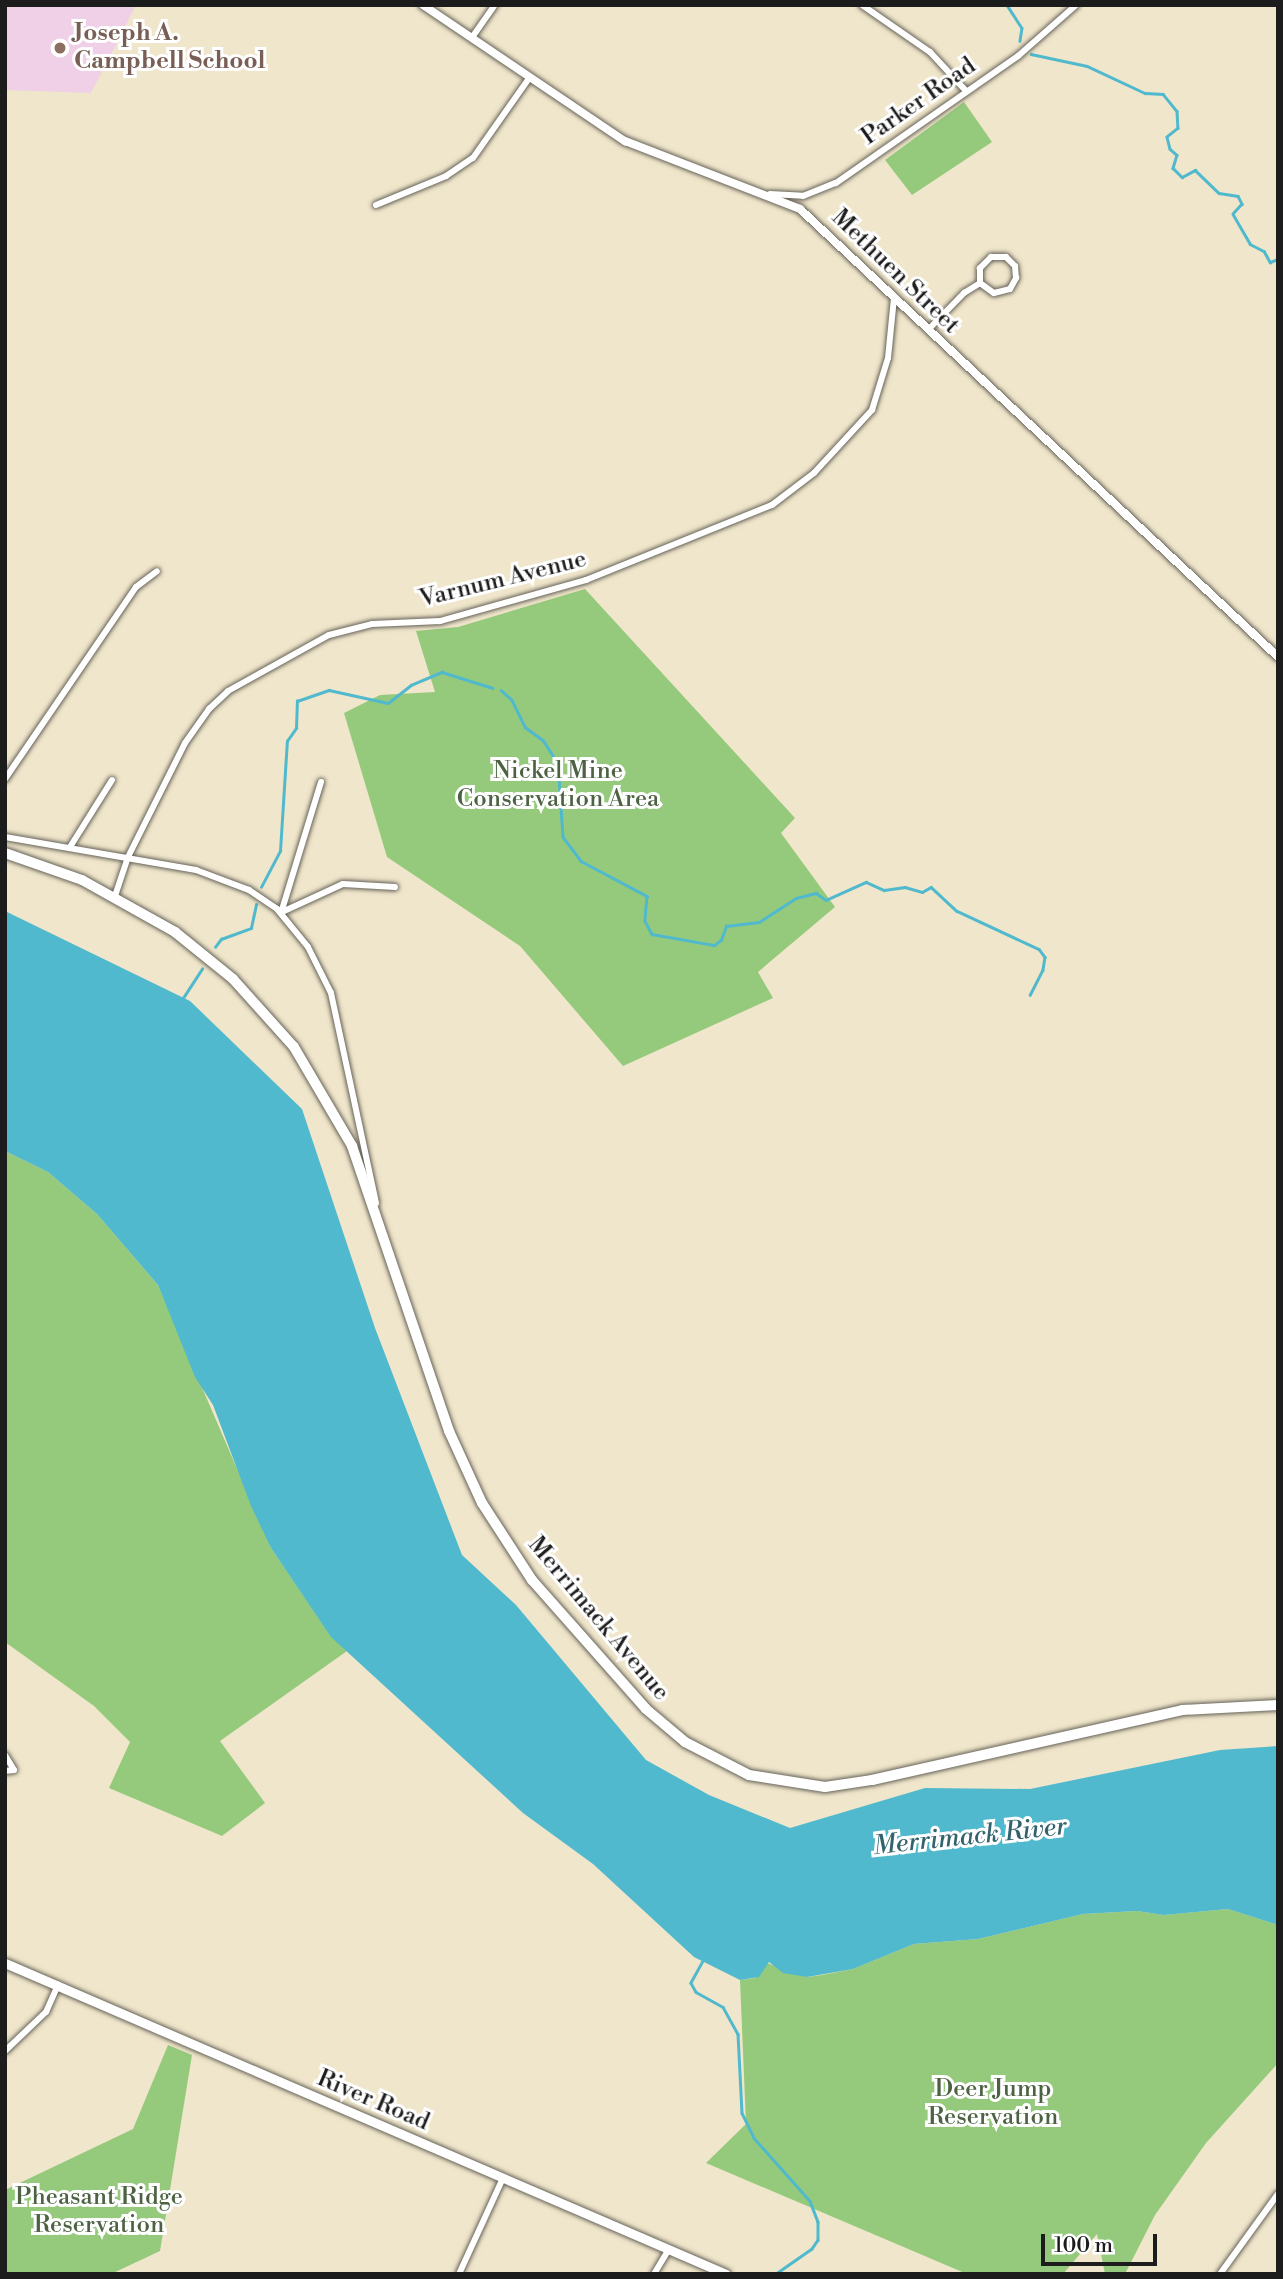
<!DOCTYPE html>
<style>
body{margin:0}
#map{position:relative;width:1283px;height:2279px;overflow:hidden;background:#f0e6cb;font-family:"Libre Bodoni",serif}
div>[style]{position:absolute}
.built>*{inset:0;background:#efd0e7}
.green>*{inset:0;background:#95ca7c}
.water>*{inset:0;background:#50b9cd}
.stream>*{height:2.5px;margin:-1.25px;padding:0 1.25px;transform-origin:1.25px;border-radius:1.25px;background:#50b9cd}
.roads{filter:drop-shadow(0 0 2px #666359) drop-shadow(0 0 2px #666359)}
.minor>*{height:6px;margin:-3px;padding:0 3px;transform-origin:3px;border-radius:3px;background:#fff}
.tertiary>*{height:8px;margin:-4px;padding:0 4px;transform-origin:4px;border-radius:4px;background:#fff}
.secondary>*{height:9px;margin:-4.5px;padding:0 4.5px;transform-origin:4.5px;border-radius:4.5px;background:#fff}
.primary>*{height:10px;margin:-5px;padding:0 5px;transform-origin:5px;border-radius:5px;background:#fff}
.dots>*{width:19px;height:19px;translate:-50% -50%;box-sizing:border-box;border:4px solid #fff;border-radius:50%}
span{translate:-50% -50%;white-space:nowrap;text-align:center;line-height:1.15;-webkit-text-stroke:6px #fff;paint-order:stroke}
.education-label{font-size:24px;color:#785e54;font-weight:700}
.left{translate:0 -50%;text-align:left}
.street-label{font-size:24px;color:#1c1c1c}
.park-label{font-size:24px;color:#4c6242}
.water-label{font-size:26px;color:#33636c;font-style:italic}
.frame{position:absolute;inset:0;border:7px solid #1c1c1c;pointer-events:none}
.scale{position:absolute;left:1041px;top:2234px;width:116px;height:32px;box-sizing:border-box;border:4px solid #1c1c1c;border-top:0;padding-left:9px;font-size:21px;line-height:24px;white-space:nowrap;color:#1c1c1c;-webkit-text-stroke:5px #fff;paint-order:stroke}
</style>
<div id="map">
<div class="built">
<div style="clip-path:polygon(5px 5px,136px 5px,91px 93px,5px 90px)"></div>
</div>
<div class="green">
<div style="clip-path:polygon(964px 102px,992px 142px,912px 195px,885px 160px)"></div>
<div style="clip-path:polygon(585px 589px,795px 818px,781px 833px,835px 907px,758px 972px,773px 998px,623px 1066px,520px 946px,387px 857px,344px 713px,380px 695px,435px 692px,416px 631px,458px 627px)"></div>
<div style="clip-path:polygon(5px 1151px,48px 1172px,97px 1214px,158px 1285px,271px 1548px,331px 1636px,347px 1651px,220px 1741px,265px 1803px,222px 1836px,109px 1788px,130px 1742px,94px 1706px,5px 1642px)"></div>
<div style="clip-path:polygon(1228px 1909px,1278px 1925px,1278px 2063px,1206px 2143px,1155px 2215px,1125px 2274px,1105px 2274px,1097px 2234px,1063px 2274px,967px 2274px,706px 2163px,746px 2124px,740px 1980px,755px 1978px,767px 1963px,807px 1977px,822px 1975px,853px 1969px,914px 1944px,978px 1939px,1083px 1914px,1137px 1911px,1164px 1915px)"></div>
<div style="clip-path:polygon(168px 2045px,192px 2055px,160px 2251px,111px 2274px,5px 2274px,5px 2190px,133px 2129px)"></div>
</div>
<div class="water">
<div style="clip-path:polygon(5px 911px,190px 1001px,302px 1109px,375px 1328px,462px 1555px,516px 1605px,646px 1760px,709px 1795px,790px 1828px,925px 1788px,1030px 1789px,1220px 1750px,1278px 1746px,1278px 1925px,1228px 1909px,1164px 1915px,1137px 1911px,1083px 1914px,978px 1939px,914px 1944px,853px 1969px,807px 1977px,783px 1973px,769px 1962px,759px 1977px,740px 1980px,694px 1957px,593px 1864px,523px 1813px,331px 1637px,271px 1548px,251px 1506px,213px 1405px,195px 1377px,158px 1285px,97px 1214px,48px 1172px,5px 1151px)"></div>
</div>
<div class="stream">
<div style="left:1007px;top:5px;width:27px;rotate:57deg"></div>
<div style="left:1022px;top:28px;width:13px;rotate:99deg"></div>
<div style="left:1031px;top:54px;width:57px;rotate:12.1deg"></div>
<div style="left:1087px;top:66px;width:64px;rotate:25deg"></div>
<div style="left:1145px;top:93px;width:18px;rotate:3deg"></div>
<div style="left:1163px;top:94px;width:22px;rotate:51deg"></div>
<div style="left:1177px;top:111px;width:17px;rotate:87deg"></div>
<div style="left:1178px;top:128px;width:14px;rotate:141deg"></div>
<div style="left:1167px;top:137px;width:12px;rotate:76deg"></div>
<div style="left:1170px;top:149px;width:9px;rotate:41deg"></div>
<div style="left:1177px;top:155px;width:14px;rotate:107deg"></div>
<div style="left:1173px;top:168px;width:13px;rotate:45deg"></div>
<div style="left:1182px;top:177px;width:15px;rotate:-28deg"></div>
<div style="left:1195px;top:170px;width:33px;rotate:44deg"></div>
<div style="left:1219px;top:193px;width:19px;rotate:9deg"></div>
<div style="left:1238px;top:196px;width:9px;rotate:63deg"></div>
<div style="left:1242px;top:204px;width:13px;rotate:132deg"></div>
<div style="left:1233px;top:214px;width:34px;rotate:60deg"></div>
<div style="left:1250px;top:244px;width:16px;rotate:27deg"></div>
<div style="left:1264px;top:251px;width:13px;rotate:61deg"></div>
<div style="left:1270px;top:262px;width:9px;rotate:-21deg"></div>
<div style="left:501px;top:690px;width:15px;rotate:42deg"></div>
<div style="left:512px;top:700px;width:30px;rotate:64deg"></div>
<div style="left:525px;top:727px;width:22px;rotate:36deg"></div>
<div style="left:543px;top:740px;width:27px;rotate:57deg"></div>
<div style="left:558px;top:763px;width:74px;rotate:86.1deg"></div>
<div style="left:563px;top:837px;width:30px;rotate:53deg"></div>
<div style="left:581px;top:861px;width:75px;rotate:27.9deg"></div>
<div style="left:647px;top:896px;width:25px;rotate:95deg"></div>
<div style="left:645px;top:921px;width:15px;rotate:62deg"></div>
<div style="left:652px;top:934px;width:63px;rotate:10.1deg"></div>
<div style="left:714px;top:945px;width:9px;rotate:-36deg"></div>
<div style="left:721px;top:940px;width:15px;rotate:-70deg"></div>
<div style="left:726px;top:926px;width:33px;rotate:-7deg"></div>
<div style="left:759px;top:922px;width:44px;rotate:-33deg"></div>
<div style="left:796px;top:898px;width:21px;rotate:-14deg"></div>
<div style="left:816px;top:893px;width:12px;rotate:35deg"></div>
<div style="left:826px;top:900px;width:44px;rotate:-24.2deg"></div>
<div style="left:866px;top:882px;width:20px;rotate:24deg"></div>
<div style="left:884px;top:890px;width:21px;rotate:-8deg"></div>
<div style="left:905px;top:887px;width:18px;rotate:16deg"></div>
<div style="left:922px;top:892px;width:10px;rotate:-29deg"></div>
<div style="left:931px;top:887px;width:35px;rotate:43deg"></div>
<div style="left:957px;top:911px;width:90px;rotate:24.9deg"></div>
<div style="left:1039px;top:949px;width:10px;rotate:53deg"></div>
<div style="left:1045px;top:957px;width:13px;rotate:99deg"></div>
<div style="left:1043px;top:970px;width:28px;rotate:117deg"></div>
<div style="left:261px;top:887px;width:41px;rotate:-62.2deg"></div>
<div style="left:280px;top:851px;width:110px;rotate:-86.4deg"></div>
<div style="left:287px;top:741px;width:16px;rotate:-55deg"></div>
<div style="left:296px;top:728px;width:27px;rotate:-88deg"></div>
<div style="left:297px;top:701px;width:34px;rotate:-19deg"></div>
<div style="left:329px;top:690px;width:60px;rotate:12.4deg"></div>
<div style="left:388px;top:703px;width:29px;rotate:-38deg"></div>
<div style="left:411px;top:685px;width:34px;rotate:-23deg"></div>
<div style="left:442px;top:672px;width:53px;rotate:17.4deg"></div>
<div style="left:215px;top:947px;width:10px;rotate:-53deg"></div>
<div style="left:221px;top:939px;width:32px;rotate:-20deg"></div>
<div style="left:251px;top:928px;width:24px;rotate:-78deg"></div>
<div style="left:183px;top:998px;width:35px;rotate:-57deg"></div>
<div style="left:703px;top:1961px;width:25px;rotate:119deg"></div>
<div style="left:691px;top:1983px;width:10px;rotate:61deg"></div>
<div style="left:696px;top:1992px;width:31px;rotate:29deg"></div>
<div style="left:723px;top:2007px;width:31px;rotate:61deg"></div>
<div style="left:738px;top:2034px;width:79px;rotate:87.1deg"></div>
<div style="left:742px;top:2113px;width:28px;rotate:64deg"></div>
<div style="left:754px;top:2138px;width:84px;rotate:48.4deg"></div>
<div style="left:810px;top:2201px;width:22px;rotate:69deg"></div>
<div style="left:818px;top:2222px;width:18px;rotate:90deg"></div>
<div style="left:818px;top:2240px;width:11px;rotate:124deg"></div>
<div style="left:812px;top:2249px;width:44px;rotate:145.2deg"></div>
</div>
<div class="roads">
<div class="minor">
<div style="left:862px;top:5px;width:83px;rotate:34.7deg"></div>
<div style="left:930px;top:52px;width:54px;rotate:47.2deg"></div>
<div style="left:473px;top:36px;width:38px;rotate:-55deg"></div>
<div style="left:770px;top:194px;width:33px;rotate:3deg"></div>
<div style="left:803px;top:196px;width:35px;rotate:-22deg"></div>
<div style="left:836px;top:183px;width:222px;rotate:-34.9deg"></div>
<div style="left:1018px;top:56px;width:77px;rotate:-41.3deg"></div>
<div style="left:376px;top:205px;width:76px;rotate:-22.5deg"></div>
<div style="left:446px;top:176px;width:32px;rotate:-34deg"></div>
<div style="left:473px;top:158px;width:99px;rotate:-54.9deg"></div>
<div style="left:928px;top:330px;width:52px;rotate:-45.8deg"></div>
<div style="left:964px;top:293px;width:19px;rotate:-32deg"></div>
<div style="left:980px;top:283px;width:17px;rotate:36deg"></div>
<div style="left:994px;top:293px;width:16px;rotate:-14deg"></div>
<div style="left:1010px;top:289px;width:13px;rotate:-61deg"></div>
<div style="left:1016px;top:278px;width:12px;rotate:-95deg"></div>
<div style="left:1015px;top:266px;width:13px;rotate:-135deg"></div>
<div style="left:1006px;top:257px;width:15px;rotate:180deg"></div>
<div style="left:991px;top:257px;width:16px;rotate:135deg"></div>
<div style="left:980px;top:268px;width:15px;rotate:90deg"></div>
<div style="left:5px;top:779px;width:232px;rotate:-55.7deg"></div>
<div style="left:136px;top:587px;width:26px;rotate:-37deg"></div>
<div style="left:5px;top:837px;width:194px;rotate:9.8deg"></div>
<div style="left:196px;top:870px;width:57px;rotate:20.7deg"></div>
<div style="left:249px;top:890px;width:34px;rotate:34deg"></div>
<div style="left:277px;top:909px;width:49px;rotate:50.8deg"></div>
<div style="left:308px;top:947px;width:51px;rotate:63.4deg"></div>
<div style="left:331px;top:993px;width:215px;rotate:77.9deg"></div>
<div style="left:70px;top:847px;width:79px;rotate:-57.9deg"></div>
<div style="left:115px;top:896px;width:41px;rotate:-71.6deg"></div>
<div style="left:128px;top:857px;width:127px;rotate:-63.4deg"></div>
<div style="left:185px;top:743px;width:42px;rotate:-54.8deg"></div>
<div style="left:209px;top:709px;width:26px;rotate:-43deg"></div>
<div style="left:228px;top:691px;width:115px;rotate:-29deg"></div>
<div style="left:329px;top:635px;width:44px;rotate:-14.3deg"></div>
<div style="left:372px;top:624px;width:68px;rotate:-2.5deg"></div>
<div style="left:440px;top:621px;width:152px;rotate:-15.7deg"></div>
<div style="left:586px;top:580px;width:201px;rotate:-22deg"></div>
<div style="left:772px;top:505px;width:53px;rotate:-37.3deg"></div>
<div style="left:814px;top:473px;width:86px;rotate:-47.4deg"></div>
<div style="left:872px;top:410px;width:54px;rotate:-72.9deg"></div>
<div style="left:888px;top:358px;width:60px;rotate:-84.3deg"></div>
<div style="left:282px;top:912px;width:67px;rotate:-24.7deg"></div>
<div style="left:343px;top:884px;width:52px;rotate:3.3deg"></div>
<div style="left:281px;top:913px;width:137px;rotate:-73deg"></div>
<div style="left:5px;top:1755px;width:17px;rotate:59deg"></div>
<div style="left:14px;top:1770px;width:9px;rotate:174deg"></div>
<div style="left:5px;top:2051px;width:57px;rotate:-43.6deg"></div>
<div style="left:46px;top:2012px;width:30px;rotate:-66deg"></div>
<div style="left:459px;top:2274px;width:106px;rotate:-65.4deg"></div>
<div style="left:654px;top:2274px;width:29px;rotate:-59deg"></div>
<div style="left:1220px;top:2274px;width:99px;rotate:-54.1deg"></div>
</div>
<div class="tertiary">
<div style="left:423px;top:5px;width:244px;rotate:34deg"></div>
<div style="left:625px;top:141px;width:188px;rotate:21.2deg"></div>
<div style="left:800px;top:209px;width:655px;rotate:43.14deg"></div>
</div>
<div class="secondary">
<div style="left:5px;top:1963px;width:785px;rotate:23.33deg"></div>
</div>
<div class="primary">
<div style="left:5px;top:853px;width:82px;rotate:19.3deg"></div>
<div style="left:82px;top:880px;width:107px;rotate:29.2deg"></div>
<div style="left:175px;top:932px;width:75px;rotate:39deg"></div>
<div style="left:233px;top:979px;width:91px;rotate:48.1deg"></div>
<div style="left:294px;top:1047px;width:115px;rotate:59.6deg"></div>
<div style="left:352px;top:1146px;width:301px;rotate:71.2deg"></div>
<div style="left:449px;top:1431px;width:79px;rotate:65.4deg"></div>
<div style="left:482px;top:1503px;width:92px;rotate:57deg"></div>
<div style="left:532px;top:1580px;width:172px;rotate:48.5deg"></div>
<div style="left:646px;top:1709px;width:51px;rotate:40.2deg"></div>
<div style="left:685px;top:1742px;width:72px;rotate:27.3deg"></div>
<div style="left:749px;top:1775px;width:77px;rotate:9deg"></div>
<div style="left:825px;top:1787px;width:48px;rotate:-8.5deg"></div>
<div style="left:872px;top:1780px;width:318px;rotate:-12.7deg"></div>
<div style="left:1182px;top:1710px;width:96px;rotate:-3deg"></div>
</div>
</div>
<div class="dots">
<div style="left:60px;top:48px;background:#8d6e63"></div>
</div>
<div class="education-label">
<span class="left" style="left:74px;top:48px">Joseph A.<br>Campbell School</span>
</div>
<div class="street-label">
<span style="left:919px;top:102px;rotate:-35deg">Parker Road</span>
<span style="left:895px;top:272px;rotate:44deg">Methuen Street</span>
<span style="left:503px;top:580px;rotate:-14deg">Varnum Avenue</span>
<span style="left:598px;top:1619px;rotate:50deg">Merrimack Avenue</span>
<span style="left:373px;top:2101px;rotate:23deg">River Road</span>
</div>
<div class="park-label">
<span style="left:558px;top:786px">Nickel Mine<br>Conservation Area</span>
<span style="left:993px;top:2104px">Deer Jump<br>Reservation</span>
<span style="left:99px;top:2212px">Pheasant Ridge<br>Reservation</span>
</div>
<div class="water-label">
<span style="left:970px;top:1837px;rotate:-6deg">Merrimack River</span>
</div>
<div class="frame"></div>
<div class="scale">100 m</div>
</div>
